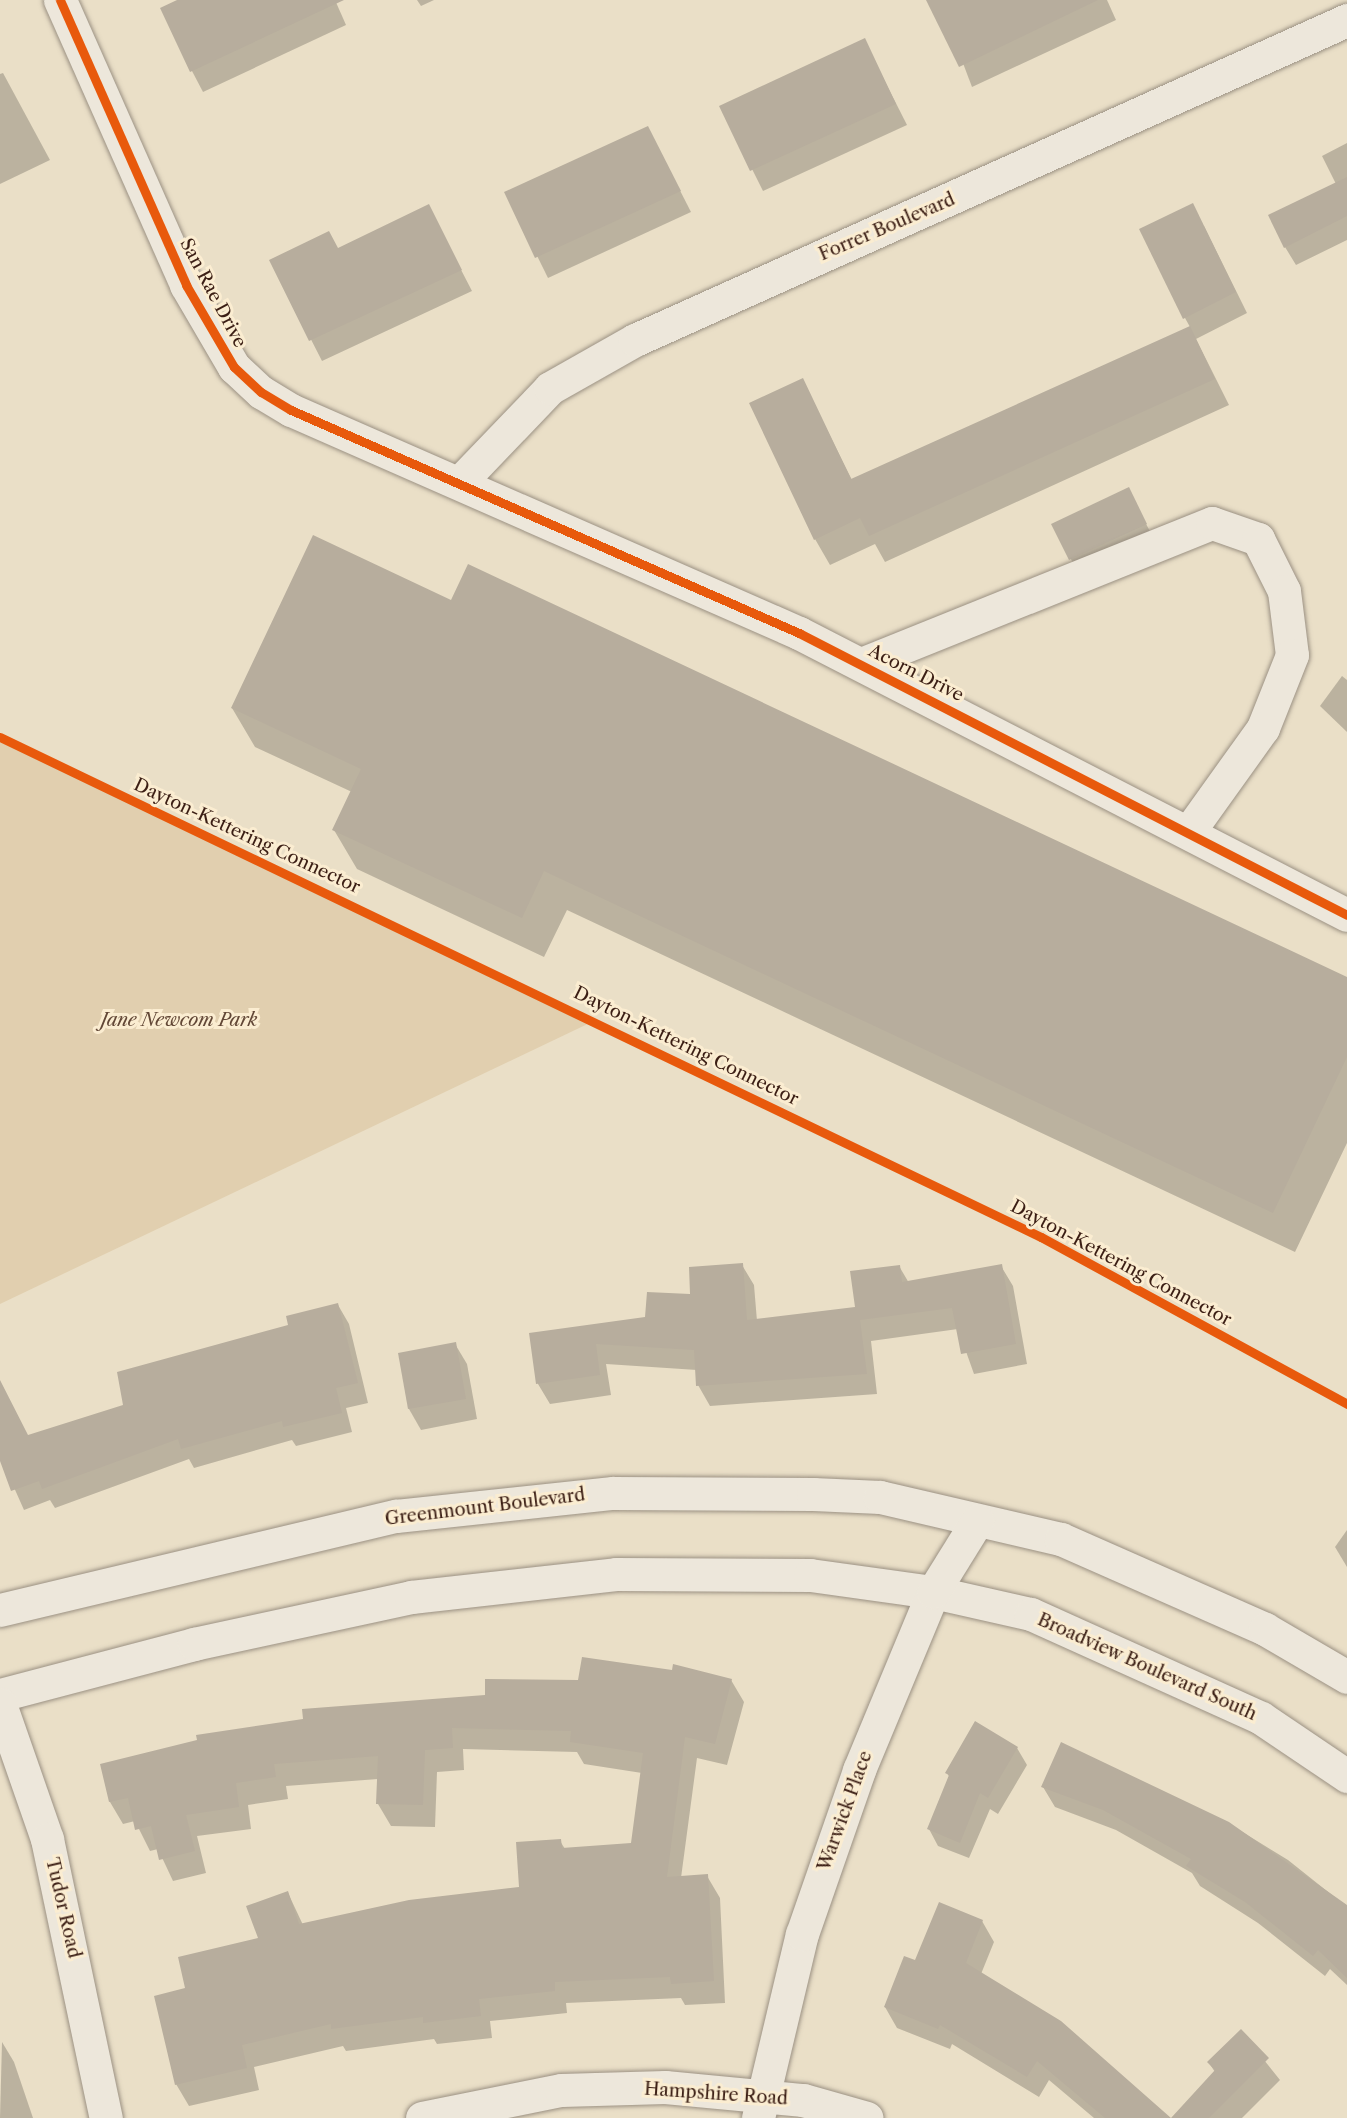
<!DOCTYPE html>
<style>
body{margin:0}
#map{position:relative;width:1347px;height:2118px;overflow:hidden;background:#eadfc7;font-family:"Libre Caslon Text",serif}
div>[style]{position:absolute}
.green>*{inset:0;background:#e1cfaf}
.shadow>*{inset:0;background:#0003}
.building>*{inset:0;background:#b7ad9d}
.roads{filter:drop-shadow(0 0 2px #9b9183) drop-shadow(0 0 2px #9b9183)}
.minor>*{height:33px;margin:-16.5px;padding:0 16.5px;transform-origin:16.5px;border-radius:16.5px;background:#ede7db}
.cycleway>*{height:9px;margin:-4.5px;padding:0 4.5px;transform-origin:4.5px;border-radius:4.5px;background:#e8590c}
span{translate:-50% -50%;white-space:nowrap;text-align:center;line-height:1.15;-webkit-text-stroke:6px #fbedd1;paint-order:stroke}
.street-label{font-size:18px;color:#3b1e14}
.park-label{font-size:18px;color:#624736;font-style:italic}
</style>
<div id="map">
<div class="green">
<div style="clip-path:polygon(0 737px,596px 1020px,0 1304px)"></div>
</div>
<div class="shadow">
<div style="clip-path:polygon(180px 0,335px 0,346px 25px,203px 92px,192px 71px)"></div>
<div style="clip-path:polygon(417px 0,434px 0,421px 6px)"></div>
<div style="clip-path:polygon(939px 0,1107px 0,1116px 20px,972px 87px)"></div>
<div style="clip-path:polygon(864px 40px,907px 125px,763px 191px,721px 107px)"></div>
<div style="clip-path:polygon(3px 73px,50px 160px,0 184px,0 74px)"></div>
<div style="clip-path:polygon(648px 128px,691px 212px,548px 278px,506px 193px)"></div>
<div style="clip-path:polygon(1347px 143px,1347px 240px,1296px 265px,1285px 247px,1336px 184px,1322px 156px)"></div>
<div style="clip-path:polygon(428px 206px,472px 291px,322px 361px,271px 261px,338px 250px)"></div>
<div style="clip-path:polygon(1204px 226px,1247px 313px,1196px 339px,1229px 405px,885px 562px,875px 544px,830px 565px,815px 539px,802px 380px,852px 480px,1190px 327px,1185px 318px)"></div>
<div style="clip-path:polygon(1128px 489px,1157px 545px,1082px 580px,1053px 525px)"></div>
<div style="clip-path:polygon(1342px 676px,1347px 680px,1347px 732px,1320px 706px)"></div>
<div style="clip-path:polygon(232px 708px,1347px 978px,1347px 1143px,1295px 1252px,567px 910px,544px 957px,357px 869px,334px 830px,352px 792px,255px 747px)"></div>
<div style="clip-path:polygon(742px 1265px,754px 1285px,757px 1321px,856px 1309px,899px 1266px,909px 1283px,1001px 1266px,1013px 1286px,1027px 1364px,974px 1374px,958px 1329px,871px 1341px,877px 1394px,710px 1406px,698px 1385px,697px 1370px,606px 1364px,611px 1395px,550px 1404px,538px 1384px,531px 1334px,647px 1318px)"></div>
<div style="clip-path:polygon(338px 1305px,349px 1324px,368px 1403px,346px 1408px,352px 1432px,296px 1446px,292px 1440px,194px 1468px,189px 1459px,55px 1508px,50px 1500px,24px 1510px,0 1456px,0 1404px,29px 1437px,125px 1406px)"></div>
<div style="clip-path:polygon(455px 1344px,467px 1364px,477px 1419px,421px 1430px,409px 1409px,400px 1354px)"></div>
<div style="clip-path:polygon(1347px 1530px,1347px 1567px,1335px 1547px)"></div>
<div style="clip-path:polygon(731px 1680px,744px 1702px,727px 1765px,697px 1758px,681px 1878px,707px 1876px,720px 1898px,725px 2003px,685px 2005px,681px 1998px,566px 2003px,567px 2013px,490px 2021px,492px 2038px,437px 2044px,434px 2039px,346px 2051px,343px 2046px,254px 2067px,259px 2090px,189px 2106px,176px 2084px,187px 1989px,260px 1939px,288px 1893px,303px 1925px,521px 1888px,560px 1841px,565px 1849px,632px 1844px,642px 1773px,584px 1764px,577px 1752px,463px 1749px,464px 1770px,437px 1772px,435px 1827px,391px 1826px,378px 1804px,378px 1779px,286px 1786px,288px 1799px,248px 1805px,251px 1829px,197px 1836px,206px 1873px,173px 1881px,158px 1849px,150px 1851px,135px 1821px,123px 1824px,110px 1802px,101px 1765px)"></div>
<div style="clip-path:polygon(1017px 1748px,1027px 1765px,998px 1814px,990px 1809px,969px 1858px,938px 1846px,929px 1829px,950px 1778px,947px 1773px)"></div>
<div style="clip-path:polygon(1043px 1787px,1228px 1823px,1288px 1860px,1347px 1907px,1347px 1985px,1330px 1969px,1325px 1976px,1258px 1923px,1200px 1886px,1192px 1873px,1116px 1830px,1055px 1807px)"></div>
<div style="clip-path:polygon(982px 1921px,994px 1942px,981px 1974px,1170px 2118px,1094px 2118px,1049px 2080px,1039px 2097px,952px 2044px,950px 2049px,897px 2028px,885px 2007px,916px 1962px)"></div>
<div style="clip-path:polygon(1241px 2031px,1280px 2080px,1242px 2118px,1173px 2118px,1215px 2072px,1209px 2063px)"></div>
<div style="clip-path:polygon(2px 2042px,14px 2062px,33px 2118px,0 2118px)"></div>
</div>
<div class="building">
<div style="clip-path:polygon(177px 0,344px 0,190px 72px,160px 8px)"></div>
<div style="clip-path:polygon(926px 0,1098px 0,959px 67px)"></div>
<div style="clip-path:polygon(865px 38px,896px 104px,750px 171px,719px 106px)"></div>
<div style="clip-path:polygon(648px 126px,681px 191px,535px 258px,504px 192px)"></div>
<div style="clip-path:polygon(1347px 177px,1347px 216px,1284px 248px,1268px 215px)"></div>
<div style="clip-path:polygon(1193px 203px,1236px 292px,1183px 319px,1139px 229px)"></div>
<div style="clip-path:polygon(429px 204px,462px 270px,309px 341px,269px 260px,329px 231px,338px 248px)"></div>
<div style="clip-path:polygon(1190px 326px,1215px 379px,869px 536px,860px 518px,814px 540px,749px 403px,803px 378px,851px 479px)"></div>
<div style="clip-path:polygon(1129px 487px,1147px 524px,1069px 560px,1051px 524px)"></div>
<div style="clip-path:polygon(313px 535px,451px 600px,468px 564px,1347px 977px,1347px 1057px,1273px 1213px,544px 871px,522px 918px,332px 830px,361px 769px,231px 708px)"></div>
<div style="clip-path:polygon(743px 1263px,747px 1320px,855px 1307px,850px 1271px,900px 1265px,902px 1282px,1002px 1264px,1016px 1344px,961px 1354px,952px 1308px,860px 1320px,867px 1374px,696px 1386px,694px 1350px,596px 1344px,600px 1375px,536px 1384px,529px 1333px,645px 1317px,647px 1292px,690px 1294px,689px 1267px)"></div>
<div style="clip-path:polygon(338px 1303px,358px 1383px,336px 1388px,342px 1413px,283px 1427px,282px 1421px,181px 1449px,178px 1439px,42px 1489px,39px 1481px,11px 1491px,0 1461px,0 1380px,28px 1435px,123px 1405px,117px 1372px,288px 1325px,286px 1316px)"></div>
<div style="clip-path:polygon(456px 1342px,466px 1399px,408px 1409px,398px 1353px)"></div>
<div style="clip-path:polygon(582px 1657px,672px 1670px,673px 1664px,732px 1679px,715px 1744px,685px 1737px,667px 1877px,708px 1874px,714px 1981px,671px 1984px,670px 1977px,555px 1982px,555px 1991px,479px 1999px,481px 2016px,423px 2023px,423px 2017px,331px 2029px,331px 2024px,242px 2045px,247px 2068px,175px 2085px,154px 1996px,185px 1988px,178px 1957px,258px 1938px,246px 1906px,288px 1891px,299px 1924px,409px 1900px,519px 1887px,516px 1842px,561px 1839px,562px 1848px,631px 1843px,643px 1753px,570px 1742px,571px 1731px,452px 1728px,453px 1748px,425px 1750px,423px 1805px,376px 1804px,378px 1756px,274px 1764px,276px 1777px,236px 1783px,239px 1807px,186px 1815px,195px 1851px,159px 1860px,151px 1826px,135px 1830px,128px 1798px,109px 1802px,100px 1764px,197px 1740px,196px 1735px,303px 1719px,302px 1709px,485px 1695px,485px 1679px,578px 1680px)"></div>
<div style="clip-path:polygon(975px 1721px,1018px 1747px,988px 1798px,980px 1793px,960px 1843px,927px 1829px,949px 1775px,945px 1773px)"></div>
<div style="clip-path:polygon(1061px 1742px,1229px 1822px,1347px 1905px,1347px 1978px,1318px 1950px,1313px 1956px,1245px 1902px,1186px 1866px,1191px 1859px,1103px 1810px,1041px 1787px)"></div>
<div style="clip-path:polygon(939px 1902px,983px 1920px,966px 1963px,1061px 2021px,1171px 2118px,1215px 2070px,1207px 2062px,1241px 2029px,1269px 2058px,1209px 2118px,1105px 2118px,1037px 2061px,1027px 2077px,940px 2025px,938px 2029px,884px 2007px,904px 1956px,915px 1960px)"></div>
</div>
<div class="roads">
<div class="minor">
<div style="left:60px;top:0;width:312px;rotate:66.1deg"></div>
<div style="left:186px;top:285px;width:95px;rotate:59.7deg"></div>
<div style="left:234px;top:367px;width:37px;rotate:43deg"></div>
<div style="left:261px;top:392px;width:35px;rotate:31deg"></div>
<div style="left:291px;top:410px;width:555px;rotate:23.7deg"></div>
<div style="left:799px;top:633px;width:616px;rotate:27.23deg"></div>
<div style="left:460px;top:482px;width:130px;rotate:-46.2deg"></div>
<div style="left:550px;top:388px;width:98px;rotate:-29.5deg"></div>
<div style="left:635px;top:340px;width:781px;rotate:-24.2deg"></div>
<div style="left:861px;top:664px;width:378px;rotate:-21.9deg"></div>
<div style="left:1212px;top:523px;width:49px;rotate:19.2deg"></div>
<div style="left:1258px;top:539px;width:58px;rotate:63.4deg"></div>
<div style="left:1284px;top:591px;width:64px;rotate:82.9deg"></div>
<div style="left:1292px;top:655px;width:79px;rotate:111.7deg"></div>
<div style="left:1263px;top:728px;width:125px;rotate:125.6deg"></div>
<div style="left:0;top:1610px;width:407px;rotate:-13.4deg"></div>
<div style="left:396px;top:1516px;width:218px;rotate:-6.1deg"></div>
<div style="left:613px;top:1493px;width:200px;rotate:0.3deg"></div>
<div style="left:813px;top:1494px;width:67px;rotate:2.6deg"></div>
<div style="left:880px;top:1497px;width:186px;rotate:13.1deg"></div>
<div style="left:1061px;top:1539px;width:223px;rotate:23.8deg"></div>
<div style="left:1265px;top:1629px;width:95px;rotate:30.3deg"></div>
<div style="left:0;top:1695px;width:201px;rotate:-14.7deg"></div>
<div style="left:194px;top:1644px;width:222px;rotate:-12.2deg"></div>
<div style="left:411px;top:1597px;width:206px;rotate:-6.4deg"></div>
<div style="left:616px;top:1574px;width:194px;rotate:0.3deg"></div>
<div style="left:810px;top:1575px;width:124px;rotate:7.9deg"></div>
<div style="left:933px;top:1592px;width:100px;rotate:12.7deg"></div>
<div style="left:1031px;top:1614px;width:252px;rotate:24.3deg"></div>
<div style="left:1261px;top:1718px;width:104px;rotate:34deg"></div>
<div style="left:0;top:1704px;width:143px;rotate:70.8deg"></div>
<div style="left:47px;top:1839px;width:285px;rotate:78.1deg"></div>
<div style="left:422px;top:2118px;width:142px;rotate:-11.4deg"></div>
<div style="left:561px;top:2090px;width:104px;rotate:-1.7deg"></div>
<div style="left:665px;top:2087px;width:139px;rotate:5.4deg"></div>
<div style="left:803px;top:2100px;width:66px;rotate:15.7deg"></div>
<div style="left:758px;top:2118px;width:189px;rotate:-76.6deg"></div>
<div style="left:802px;top:1934px;width:174px;rotate:-70.8deg"></div>
<div style="left:859px;top:1770px;width:193px;rotate:-67.4deg"></div>
<div style="left:933px;top:1592px;width:84px;rotate:-58.2deg"></div>
</div>
</div>
<div class="cycleway">
<div style="left:60px;top:0;width:312px;rotate:66.1deg"></div>
<div style="left:186px;top:285px;width:95px;rotate:59.7deg"></div>
<div style="left:234px;top:367px;width:37px;rotate:43deg"></div>
<div style="left:261px;top:392px;width:35px;rotate:31deg"></div>
<div style="left:291px;top:410px;width:555px;rotate:23.7deg"></div>
<div style="left:799px;top:633px;width:616px;rotate:27.23deg"></div>
<div style="left:0;top:737px;width:1155px;rotate:25.66deg"></div>
<div style="left:1041px;top:1237px;width:349px;rotate:28.6deg"></div>
</div>
<div class="street-label">
<span style="left:887px;top:227px;rotate:-23deg">Forrer Boulevard</span>
<span style="left:213px;top:293px;rotate:62deg">San Rae Drive</span>
<span style="left:916px;top:673px;rotate:27deg">Acorn Drive</span>
<span style="left:247px;top:836px;rotate:25deg">Dayton-Kettering Connector</span>
<span style="left:686px;top:1046px;rotate:26deg">Dayton-Kettering Connector</span>
<span style="left:1121px;top:1263px;rotate:28deg">Dayton-Kettering Connector</span>
<span style="left:485px;top:1507px;rotate:-7deg">Greenmount Boulevard</span>
<span style="left:1147px;top:1667px;rotate:24deg">Broadview Boulevard South</span>
<span style="left:845px;top:1811px;rotate:-70deg">Warwick Place</span>
<span style="left:63px;top:1908px;rotate:77deg">Tudor Road</span>
<span style="left:716px;top:2094px;rotate:4deg">Hampshire Road</span>
</div>
<div class="park-label">
<span style="left:179px;top:1020px">Jane Newcom Park</span>
</div>
</div>
